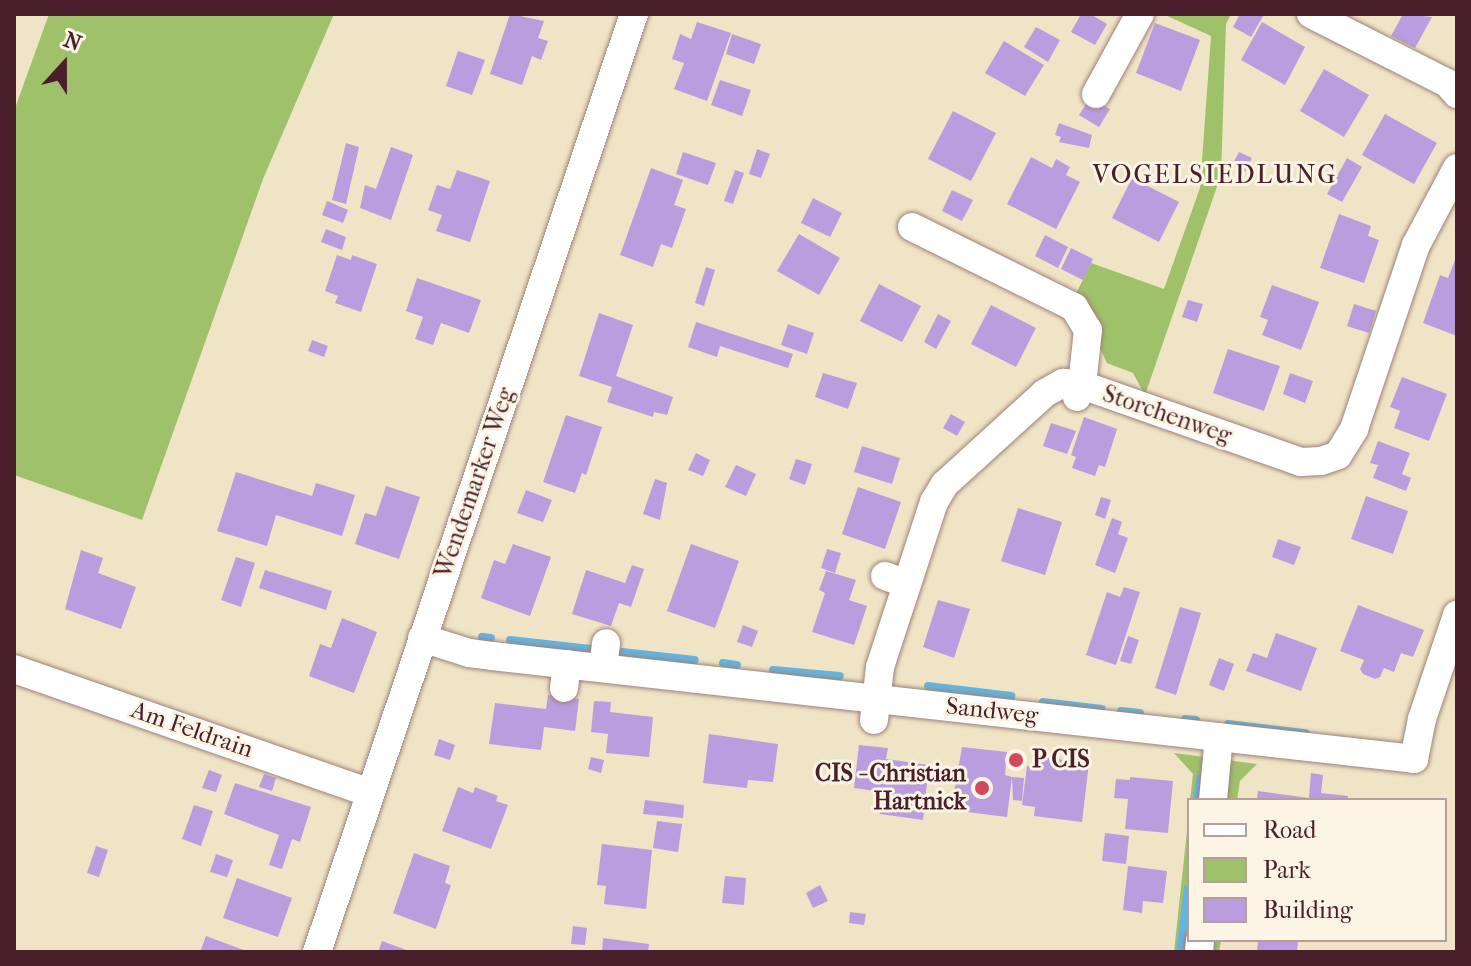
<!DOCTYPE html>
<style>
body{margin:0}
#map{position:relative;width:1471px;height:966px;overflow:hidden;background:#f0e4c6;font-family:"IM FELL French Canon",serif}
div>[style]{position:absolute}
.green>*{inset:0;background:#9fc16a}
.stream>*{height:8px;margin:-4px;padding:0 4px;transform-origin:4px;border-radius:4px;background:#65b3df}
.building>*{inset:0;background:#ba9ddf}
.roads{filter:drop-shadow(0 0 2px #9d8278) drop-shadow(0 0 2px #9d8278)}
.minor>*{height:28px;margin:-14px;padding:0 14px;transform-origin:14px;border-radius:14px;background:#fff}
.dots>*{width:22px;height:22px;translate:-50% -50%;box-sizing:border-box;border:4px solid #fcf5e5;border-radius:50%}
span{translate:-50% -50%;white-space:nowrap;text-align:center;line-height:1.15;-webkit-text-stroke:6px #fcf5e5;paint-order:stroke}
.street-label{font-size:24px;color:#4a1f2b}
.poi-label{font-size:24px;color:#4a1f2b;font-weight:700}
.left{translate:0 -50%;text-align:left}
.right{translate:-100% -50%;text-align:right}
.neighbourhood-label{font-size:26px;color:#4a1f2b;letter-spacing:2px}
.frame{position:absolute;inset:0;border:16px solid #4a1f2b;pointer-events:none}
.legend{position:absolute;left:1187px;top:798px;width:260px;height:144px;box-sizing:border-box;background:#fcf5e5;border:2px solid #b59f9b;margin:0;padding:10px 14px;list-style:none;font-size:24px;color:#4a1f2b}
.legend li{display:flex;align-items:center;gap:16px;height:40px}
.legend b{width:40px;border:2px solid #b59f9b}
.north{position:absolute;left:24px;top:24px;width:80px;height:80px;-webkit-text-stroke:6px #fcf5e5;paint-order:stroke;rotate:21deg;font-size:22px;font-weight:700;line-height:32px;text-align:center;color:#4a1f2b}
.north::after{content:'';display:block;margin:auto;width:28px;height:36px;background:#4a1f2b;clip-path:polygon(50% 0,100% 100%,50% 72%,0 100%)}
</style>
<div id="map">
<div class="green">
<div style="clip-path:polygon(49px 14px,334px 14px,263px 179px,142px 520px,14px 475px,14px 111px)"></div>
<div style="clip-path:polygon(1163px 14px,1231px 14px,1226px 24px,1221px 175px,1145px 395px,1133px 373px,1107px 363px,1075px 296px,1091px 263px,1164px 289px,1200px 188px,1211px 36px)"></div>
<div style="clip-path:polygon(1174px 753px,1257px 764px,1240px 781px,1237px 800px,1190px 800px,1193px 774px)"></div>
<div style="clip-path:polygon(1189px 812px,1189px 940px,1221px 940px,1219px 952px,1174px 952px)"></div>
</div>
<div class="stream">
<div style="left:482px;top:637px;width:9px;rotate:6deg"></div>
<div style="left:510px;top:640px;width:81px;rotate:6.3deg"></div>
<div style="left:622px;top:652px;width:73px;rotate:6.3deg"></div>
<div style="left:723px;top:663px;width:14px;rotate:8deg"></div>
<div style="left:773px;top:670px;width:67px;rotate:5.1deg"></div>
<div style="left:928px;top:686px;width:84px;rotate:6.9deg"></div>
<div style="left:1043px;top:702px;width:59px;rotate:6.8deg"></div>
<div style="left:1121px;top:711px;width:19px;rotate:6deg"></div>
<div style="left:1185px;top:719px;width:11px;rotate:5deg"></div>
<div style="left:1228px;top:724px;width:78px;rotate:6.7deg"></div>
<div style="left:1197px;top:800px;width:22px;rotate:-82deg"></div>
<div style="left:1180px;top:952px;width:64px;rotate:-82.9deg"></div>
</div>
<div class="building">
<div style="clip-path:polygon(510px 14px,544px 21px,538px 38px,548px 41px,541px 60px,532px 56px,522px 85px,490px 74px)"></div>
<div style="clip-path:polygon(1081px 14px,1090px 14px,1107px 24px,1095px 45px,1071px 32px)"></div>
<div style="clip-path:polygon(1240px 14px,1263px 16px,1251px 37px,1233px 27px)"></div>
<div style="clip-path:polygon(1403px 14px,1432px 17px,1415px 48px,1391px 36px)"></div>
<div style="clip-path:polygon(697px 22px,731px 33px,707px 101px,674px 89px,684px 63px,672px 59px,680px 34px,691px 39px)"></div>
<div style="clip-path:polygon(1262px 22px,1305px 47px,1285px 85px,1241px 60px)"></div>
<div style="clip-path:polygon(1155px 23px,1200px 40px,1181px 91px,1136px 73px)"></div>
<div style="clip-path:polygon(1036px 27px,1060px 40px,1048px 62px,1024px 47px)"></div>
<div style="clip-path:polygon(732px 34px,761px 44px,754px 64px,726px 54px)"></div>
<div style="clip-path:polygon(1004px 41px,1044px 65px,1025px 96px,985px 73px)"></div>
<div style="clip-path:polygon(458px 51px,485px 60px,472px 95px,446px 86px)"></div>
<div style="clip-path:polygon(1324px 69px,1369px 95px,1344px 137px,1300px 111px)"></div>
<div style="clip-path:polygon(720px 80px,751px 90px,742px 116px,711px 105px)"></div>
<div style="clip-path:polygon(1090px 98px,1110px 109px,1099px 127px,1079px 115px)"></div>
<div style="clip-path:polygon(953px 111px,996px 133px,971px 181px,928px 159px)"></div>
<div style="clip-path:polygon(1385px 114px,1437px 143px,1414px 184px,1362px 155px)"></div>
<div style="clip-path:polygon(1059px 123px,1092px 135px,1089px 148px,1059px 142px,1061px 137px,1055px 135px)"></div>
<div style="clip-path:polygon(346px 143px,359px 147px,346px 204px,332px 200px)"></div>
<div style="clip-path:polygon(391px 147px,413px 155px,391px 220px,360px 208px,365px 185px,376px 189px)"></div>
<div style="clip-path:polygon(757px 149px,770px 154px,761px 178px,749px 174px)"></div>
<div style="clip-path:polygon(683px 152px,716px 163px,708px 185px,676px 174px)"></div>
<div style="clip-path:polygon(1239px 152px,1252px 158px,1245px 172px,1232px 165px)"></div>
<div style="clip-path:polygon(1031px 157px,1052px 168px,1056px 159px,1070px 167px,1066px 175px,1080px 182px,1056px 229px,1007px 204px)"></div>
<div style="clip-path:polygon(1347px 158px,1362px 167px,1342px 202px,1327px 194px)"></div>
<div style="clip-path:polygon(651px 168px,683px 180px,674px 205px,686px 209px,672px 248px,661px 244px,653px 267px,620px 255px)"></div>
<div style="clip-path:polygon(457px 170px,490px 181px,470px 242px,436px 231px,442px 215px,428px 210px,437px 185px,450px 189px)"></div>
<div style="clip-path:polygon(735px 170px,744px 173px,733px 204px,724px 201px)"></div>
<div style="clip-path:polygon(1132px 178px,1179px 202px,1159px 242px,1112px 218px)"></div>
<div style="clip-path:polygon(952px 190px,973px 200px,962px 221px,942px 211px)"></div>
<div style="clip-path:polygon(813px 198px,842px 213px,830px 237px,801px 223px)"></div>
<div style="clip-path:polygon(327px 201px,348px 210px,343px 223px,322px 215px)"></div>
<div style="clip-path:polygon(1339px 214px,1371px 226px,1368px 236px,1379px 240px,1364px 283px,1320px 268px)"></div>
<div style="clip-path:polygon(326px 229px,346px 237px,342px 250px,321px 242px)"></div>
<div style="clip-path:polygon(799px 234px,840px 258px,819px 295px,777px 271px)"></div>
<div style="clip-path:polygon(1045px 235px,1068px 247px,1058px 268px,1035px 256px)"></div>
<div style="clip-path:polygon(1071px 248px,1093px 259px,1083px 280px,1061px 269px)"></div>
<div style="clip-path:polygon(337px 255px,351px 260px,352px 255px,377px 264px,361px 312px,335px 303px,338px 296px,325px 291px)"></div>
<div style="clip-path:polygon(1457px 255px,1457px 336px,1423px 323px,1440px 275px,1448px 278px)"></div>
<div style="clip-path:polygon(706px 267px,715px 270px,704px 306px,695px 303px)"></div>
<div style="clip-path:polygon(417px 278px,481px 300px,469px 333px,441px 323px,433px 345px,415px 339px,423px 317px,406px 311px)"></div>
<div style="clip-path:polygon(879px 284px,921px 306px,902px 342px,860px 321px)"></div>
<div style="clip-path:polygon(1272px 285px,1319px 302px,1301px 350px,1262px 335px,1268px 320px,1260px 317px)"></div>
<div style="clip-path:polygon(1188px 300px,1203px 304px,1197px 322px,1182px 317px)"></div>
<div style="clip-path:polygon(1354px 304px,1376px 311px,1369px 333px,1347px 326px)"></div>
<div style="clip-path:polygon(991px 305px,1036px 328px,1016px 367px,971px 344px)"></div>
<div style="clip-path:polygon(599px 313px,633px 325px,616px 376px,673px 397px,667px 415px,654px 412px,653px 417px,607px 402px,612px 387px,579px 376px)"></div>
<div style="clip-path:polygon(938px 314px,951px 321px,936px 349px,924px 342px)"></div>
<div style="clip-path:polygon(696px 322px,793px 354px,788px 368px,720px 346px,717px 357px,688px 347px)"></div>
<div style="clip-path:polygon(788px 324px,814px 333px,807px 354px,781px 345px)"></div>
<div style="clip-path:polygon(312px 340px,328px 346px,324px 357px,308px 351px)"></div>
<div style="clip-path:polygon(1228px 349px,1280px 366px,1264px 411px,1213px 393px)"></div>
<div style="clip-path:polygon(823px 373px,857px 383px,848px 409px,815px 397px)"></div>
<div style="clip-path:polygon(1290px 373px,1313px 381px,1305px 403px,1283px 394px)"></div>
<div style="clip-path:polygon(1402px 377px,1447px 394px,1429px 441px,1394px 428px,1400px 411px,1390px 407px)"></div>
<div style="clip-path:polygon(951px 414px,965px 422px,957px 436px,943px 428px)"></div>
<div style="clip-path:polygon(566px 415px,602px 427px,586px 475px,582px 473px,575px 493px,543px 482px)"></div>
<div style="clip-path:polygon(1084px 417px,1117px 429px,1105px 467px,1099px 465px,1095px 476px,1072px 468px,1076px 457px,1071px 455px)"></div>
<div style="clip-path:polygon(1051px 423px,1076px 431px,1067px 454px,1043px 446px)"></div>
<div style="clip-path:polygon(1378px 441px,1410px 453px,1402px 474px,1411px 478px,1406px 491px,1373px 478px,1378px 465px,1370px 463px)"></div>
<div style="clip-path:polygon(862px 446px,900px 458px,892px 484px,854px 472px)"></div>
<div style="clip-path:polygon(696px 453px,710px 460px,703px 476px,688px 470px)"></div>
<div style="clip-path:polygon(796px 459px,812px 464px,805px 485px,789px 479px)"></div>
<div style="clip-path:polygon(736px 465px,756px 474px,746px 496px,725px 487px)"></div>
<div style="clip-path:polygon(236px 472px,312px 496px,316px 483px,355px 495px,342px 536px,276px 515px,267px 546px,217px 531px)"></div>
<div style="clip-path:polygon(655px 479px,667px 483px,660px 520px,643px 514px)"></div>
<div style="clip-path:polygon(386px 486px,420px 497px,399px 559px,355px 544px,365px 513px,376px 516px)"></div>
<div style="clip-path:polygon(858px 487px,901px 502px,885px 549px,842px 534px)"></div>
<div style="clip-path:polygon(526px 490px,552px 500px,543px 522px,517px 513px)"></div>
<div style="clip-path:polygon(1366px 496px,1408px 511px,1393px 554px,1351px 539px)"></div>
<div style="clip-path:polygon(1101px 497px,1111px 500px,1105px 519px,1095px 515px)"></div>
<div style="clip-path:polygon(1018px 508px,1062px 522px,1045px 575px,1001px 561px)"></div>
<div style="clip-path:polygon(1112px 518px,1122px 522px,1118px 534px,1128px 538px,1115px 573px,1095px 565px)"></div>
<div style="clip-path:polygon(1278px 539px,1301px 547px,1294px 565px,1272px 557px)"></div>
<div style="clip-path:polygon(513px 544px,551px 557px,530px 616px,481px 598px,494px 560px,505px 564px)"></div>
<div style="clip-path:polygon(691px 544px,739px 561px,715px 628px,667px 611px)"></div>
<div style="clip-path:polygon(827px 549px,841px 553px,835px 573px,821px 568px)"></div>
<div style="clip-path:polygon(81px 550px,103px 558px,98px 573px,136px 587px,121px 629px,65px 609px)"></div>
<div style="clip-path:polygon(236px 557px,255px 563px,241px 607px,221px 600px)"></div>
<div style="clip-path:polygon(632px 565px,644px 569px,631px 607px,619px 603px,611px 626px,572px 614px,586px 570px,625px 583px)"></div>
<div style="clip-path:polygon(265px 570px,332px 591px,326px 610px,259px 588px)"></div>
<div style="clip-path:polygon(826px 571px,856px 580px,849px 600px,867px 606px,854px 645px,812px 632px,825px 593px,819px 590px)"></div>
<div style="clip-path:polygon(1124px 587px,1140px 592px,1116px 665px,1086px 655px,1107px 592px,1120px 597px)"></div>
<div style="clip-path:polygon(938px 600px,970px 609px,954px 658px,923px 647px)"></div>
<div style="clip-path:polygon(1358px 605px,1424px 630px,1413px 657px,1401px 653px,1394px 672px,1384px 668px,1380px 677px,1375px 679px,1363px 674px,1360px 669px,1364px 660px,1340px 651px)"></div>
<div style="clip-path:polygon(1180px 607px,1201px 613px,1176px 695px,1155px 688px)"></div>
<div style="clip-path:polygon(342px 618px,377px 632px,354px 693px,309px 676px,320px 644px,331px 648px)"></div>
<div style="clip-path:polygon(743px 625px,758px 631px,752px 647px,737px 642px)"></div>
<div style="clip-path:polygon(1276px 633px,1317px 648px,1301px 691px,1246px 671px,1253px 653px,1267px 658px)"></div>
<div style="clip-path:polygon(1128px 636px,1139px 640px,1131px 664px,1120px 661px)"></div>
<div style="clip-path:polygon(1219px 658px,1234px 664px,1224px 691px,1209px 685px)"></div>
<div style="clip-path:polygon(548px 695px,579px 699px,575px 731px,544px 727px,541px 750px,489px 744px,495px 703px,546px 709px)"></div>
<div style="clip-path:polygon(594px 701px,611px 702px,610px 712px,653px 717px,649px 757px,606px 753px,608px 734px,591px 732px)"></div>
<div style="clip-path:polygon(709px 734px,778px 744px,773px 782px,748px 780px,747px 788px,703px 783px)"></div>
<div style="clip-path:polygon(439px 739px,455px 745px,450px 760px,434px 755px)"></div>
<div style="clip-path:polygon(859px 745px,888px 748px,886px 759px,929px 765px,923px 820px,880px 814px,882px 792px,854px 788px)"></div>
<div style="clip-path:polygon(962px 747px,1007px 752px,1005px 775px,1012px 777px,1007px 817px,951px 810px)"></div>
<div style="clip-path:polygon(591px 757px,604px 760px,601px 773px,588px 769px)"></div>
<div style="clip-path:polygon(1041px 757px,1089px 763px,1082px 822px,1034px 816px,1035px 807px,1022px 805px,1027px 766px,1040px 768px)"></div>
<div style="clip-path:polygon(209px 770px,222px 775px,216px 792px,202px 788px)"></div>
<div style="clip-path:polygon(1311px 773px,1323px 775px,1321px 793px,1348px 796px,1348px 800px,1257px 800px,1258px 791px,1309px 798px)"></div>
<div style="clip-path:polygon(264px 774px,276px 778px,272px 791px,259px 787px)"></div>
<div style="clip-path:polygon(1012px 777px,1024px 778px,1022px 801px,1013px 800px)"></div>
<div style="clip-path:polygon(1130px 777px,1173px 781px,1168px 833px,1125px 829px,1128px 799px,1114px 798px,1116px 779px,1130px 780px)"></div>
<div style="clip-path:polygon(235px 783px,311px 807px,300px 842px,292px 839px,282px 869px,269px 865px,279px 835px,224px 814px)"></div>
<div style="clip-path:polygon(458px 787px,473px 793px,475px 787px,498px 796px,496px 801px,508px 805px,491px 849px,442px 831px)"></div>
<div style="clip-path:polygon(645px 800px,684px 805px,683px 818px,643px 814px)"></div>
<div style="clip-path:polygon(194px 805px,213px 811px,201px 846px,182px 839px)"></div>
<div style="clip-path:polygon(657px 821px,682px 824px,678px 852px,653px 848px)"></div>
<div style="clip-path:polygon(1105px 833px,1129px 836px,1126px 864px,1102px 861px)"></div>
<div style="clip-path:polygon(602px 844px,652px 850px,646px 909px,604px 904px,606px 886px,597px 885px)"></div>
<div style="clip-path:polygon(96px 846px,108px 850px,99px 877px,87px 873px)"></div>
<div style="clip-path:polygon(414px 853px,450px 866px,445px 883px,451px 885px,436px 929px,393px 913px)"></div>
<div style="clip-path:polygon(216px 854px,233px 860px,227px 877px,210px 872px)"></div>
<div style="clip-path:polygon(1128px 866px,1167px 871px,1163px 903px,1143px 901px,1142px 913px,1123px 910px)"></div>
<div style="clip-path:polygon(725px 876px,746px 878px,744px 905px,722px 903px)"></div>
<div style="clip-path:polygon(237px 878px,292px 898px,278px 937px,223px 918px)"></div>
<div style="clip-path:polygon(820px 885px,828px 901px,813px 908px,806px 893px)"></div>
<div style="clip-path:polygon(850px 912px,866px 914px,864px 925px,849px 923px)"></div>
<div style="clip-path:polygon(573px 926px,587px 928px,585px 945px,571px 944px)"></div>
<div style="clip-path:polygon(206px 936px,249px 952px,200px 952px)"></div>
<div style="clip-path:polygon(603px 938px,649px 944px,648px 952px,602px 952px)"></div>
<div style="clip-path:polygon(1258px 940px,1298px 940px,1297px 952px,1257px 952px)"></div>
<div style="clip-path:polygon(382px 941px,412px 952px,378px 952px)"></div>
</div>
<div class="roads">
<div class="minor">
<div style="left:1311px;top:14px;width:153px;rotate:26.9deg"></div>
<div style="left:1447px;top:83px;width:15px;rotate:48deg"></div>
<div style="left:1096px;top:94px;width:91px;rotate:-61.2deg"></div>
<div style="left:912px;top:227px;width:181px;rotate:26.3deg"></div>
<div style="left:1074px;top:307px;width:27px;rotate:59deg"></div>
<div style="left:1088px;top:330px;width:55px;rotate:96.2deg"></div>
<div style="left:1082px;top:385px;width:13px;rotate:113deg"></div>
<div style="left:885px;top:576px;width:23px;rotate:20deg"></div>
<div style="left:422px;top:638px;width:49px;rotate:17.7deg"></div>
<div style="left:469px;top:653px;width:23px;rotate:7deg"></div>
<div style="left:492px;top:656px;width:928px;rotate:6.37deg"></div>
<div style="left:1414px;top:759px;width:41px;rotate:-78.7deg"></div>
<div style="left:1422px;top:719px;width:110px;rotate:-71.4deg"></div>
<div style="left:603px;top:668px;width:25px;rotate:-83deg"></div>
<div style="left:14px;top:669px;width:377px;rotate:19.2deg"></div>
<div style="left:564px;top:688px;width:24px;rotate:-83deg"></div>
<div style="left:874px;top:720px;width:53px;rotate:-83.5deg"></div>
<div style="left:880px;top:667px;width:174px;rotate:-71.9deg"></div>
<div style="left:934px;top:502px;width:21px;rotate:-59deg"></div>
<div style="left:945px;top:484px;width:135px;rotate:-42.3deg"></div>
<div style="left:1045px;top:393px;width:21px;rotate:-29deg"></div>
<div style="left:1063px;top:383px;width:19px;rotate:6deg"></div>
<div style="left:1082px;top:385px;width:232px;rotate:19.4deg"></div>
<div style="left:1301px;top:462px;width:20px;rotate:-3deg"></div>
<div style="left:1321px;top:461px;width:18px;rotate:-19deg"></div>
<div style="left:1338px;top:455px;width:31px;rotate:-58deg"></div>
<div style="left:1354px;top:429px;width:194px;rotate:-71.4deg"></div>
<div style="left:1416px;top:245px;width:87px;rotate:-62deg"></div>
<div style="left:1213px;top:800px;width:63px;rotate:-84.6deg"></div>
<div style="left:317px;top:952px;width:990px;rotate:-71.33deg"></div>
<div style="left:1199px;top:952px;width:12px;rotate:-85deg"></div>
</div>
</div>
<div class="dots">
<div style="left:1016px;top:760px;background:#d1495b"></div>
<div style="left:982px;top:788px;background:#d1495b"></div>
</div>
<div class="street-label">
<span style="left:1167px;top:415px;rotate:19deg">Storchenweg</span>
<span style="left:475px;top:483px;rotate:-71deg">Wendemarker Weg</span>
<span style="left:992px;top:711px;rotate:6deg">Sandweg</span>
<span style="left:192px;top:730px;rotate:19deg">Am Feldrain</span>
</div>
<div class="poi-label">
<span class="left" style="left:1032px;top:760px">P CIS</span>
<span class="right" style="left:966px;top:788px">CIS - Christian<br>Hartnick</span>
</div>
<div class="neighbourhood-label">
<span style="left:1215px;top:175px">VOGELSIEDLUNG</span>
</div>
<div class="frame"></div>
<ul class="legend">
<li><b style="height:10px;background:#fff"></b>Road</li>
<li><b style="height:22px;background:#9fc16a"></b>Park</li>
<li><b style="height:22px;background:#ba9ddf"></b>Building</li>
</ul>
<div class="north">N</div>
</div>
